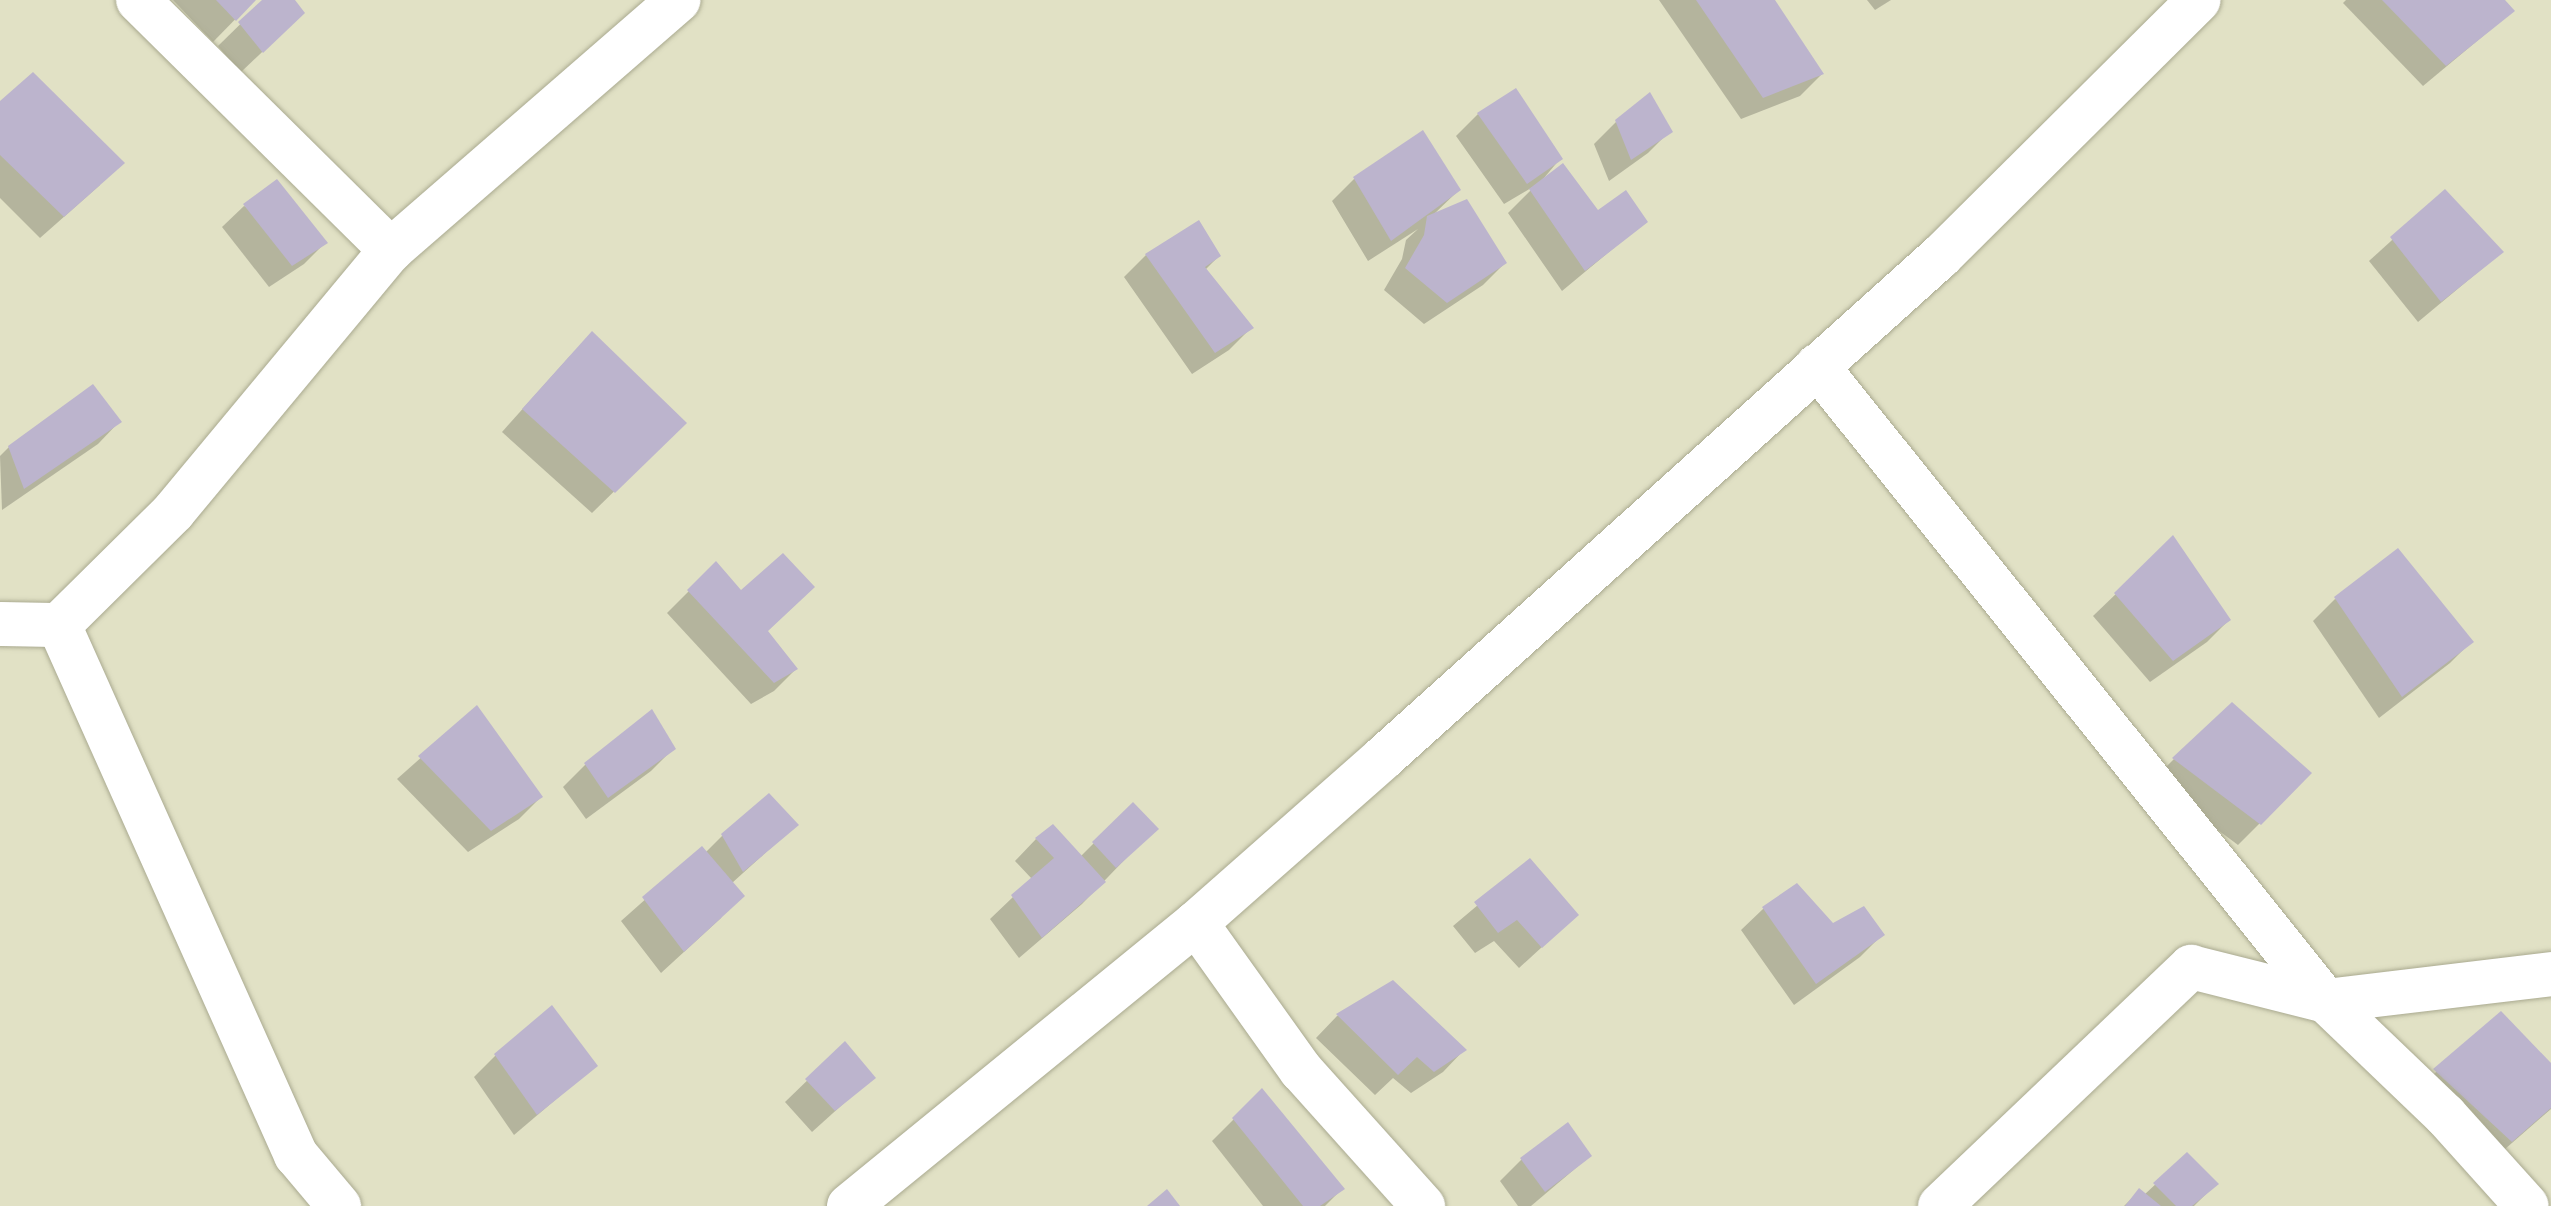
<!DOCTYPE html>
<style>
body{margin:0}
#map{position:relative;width:2551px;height:1206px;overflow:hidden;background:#e1e1c5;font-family:"Work Sans",sans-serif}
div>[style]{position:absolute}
.shadow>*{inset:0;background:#0003}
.building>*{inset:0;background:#bcb4cd}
.roads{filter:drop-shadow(0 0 2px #aaaa90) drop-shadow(0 0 2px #aaaa90)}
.street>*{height:44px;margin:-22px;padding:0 22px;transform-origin:22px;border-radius:22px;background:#fff}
span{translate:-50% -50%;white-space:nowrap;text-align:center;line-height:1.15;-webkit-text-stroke:7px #eeeed2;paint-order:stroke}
</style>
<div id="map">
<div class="shadow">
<div style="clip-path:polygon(173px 0,254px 0,213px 42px)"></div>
<div style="clip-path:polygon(265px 0,292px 0,280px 35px,240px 73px,218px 46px)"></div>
<div style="clip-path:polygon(1659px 0,1773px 0,1822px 74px,1800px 96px,1741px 119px)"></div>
<div style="clip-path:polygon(1867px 0,1891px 0,1875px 10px)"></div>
<div style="clip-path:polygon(2346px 0,2502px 0,2513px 11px,2423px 86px,2343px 3px)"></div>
<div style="clip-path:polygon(0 104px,100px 185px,40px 238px,0 198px)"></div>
<div style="clip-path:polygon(1478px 114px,1560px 159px,1538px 185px,1597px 213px,1645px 222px,1562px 291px,1508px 213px,1536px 185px,1504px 204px,1456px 136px)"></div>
<div style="clip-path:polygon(1616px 122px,1670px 131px,1648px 153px,1609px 181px,1594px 144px)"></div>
<div style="clip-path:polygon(1354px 179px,1459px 190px,1433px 215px,1505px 263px,1483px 285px,1424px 324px,1384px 290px,1402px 259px,1406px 240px,1418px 229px,1368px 261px,1332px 201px)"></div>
<div style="clip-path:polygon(2445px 192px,2502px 252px,2418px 322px,2369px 261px)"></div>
<div style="clip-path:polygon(244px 206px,326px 242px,304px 264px,269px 287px,222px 227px)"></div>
<div style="clip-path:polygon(1146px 255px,1219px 256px,1205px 270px,1251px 328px,1229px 350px,1192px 374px,1124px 277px)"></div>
<div style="clip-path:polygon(570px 356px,684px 423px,592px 513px,502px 432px)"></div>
<div style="clip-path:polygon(119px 422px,98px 444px,2px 510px,0 456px,9px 447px)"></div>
<div style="clip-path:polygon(2173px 539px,2229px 620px,2207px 642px,2150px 682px,2093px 616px)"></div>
<div style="clip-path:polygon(716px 564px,796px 669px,774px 691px,751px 704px,667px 613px)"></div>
<div style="clip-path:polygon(2335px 599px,2472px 641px,2450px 663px,2379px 718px,2313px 621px)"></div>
<div style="clip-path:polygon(477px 708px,541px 797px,519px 819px,468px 852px,397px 779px)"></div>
<div style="clip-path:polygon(673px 749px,651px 771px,586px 819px,563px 787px,585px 765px)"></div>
<div style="clip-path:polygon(2174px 759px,2309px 774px,2238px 845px,2152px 781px)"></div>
<div style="clip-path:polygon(1132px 805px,1134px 850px,1082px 904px,1019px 958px,990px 919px,1032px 879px,1015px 861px,1036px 839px,1080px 857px)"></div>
<div style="clip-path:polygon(796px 825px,732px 883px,721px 918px,661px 973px,621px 921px,702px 849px,705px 853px,723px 835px)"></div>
<div style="clip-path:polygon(1530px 861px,1554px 936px,1519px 968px,1494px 941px,1475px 953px,1453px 926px)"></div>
<div style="clip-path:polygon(1797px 886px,1833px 925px,1882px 935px,1860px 957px,1794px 1005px,1741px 930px,1763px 909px)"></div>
<div style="clip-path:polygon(1393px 982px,1464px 1050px,1443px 1072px,1411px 1093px,1393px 1078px,1375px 1095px,1316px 1038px,1337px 1016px)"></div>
<div style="clip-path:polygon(2501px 1013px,2551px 1065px,2551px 1109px,2489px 1163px,2413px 1093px)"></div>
<div style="clip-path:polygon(845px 1044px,873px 1077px,812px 1132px,785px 1102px)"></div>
<div style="clip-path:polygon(496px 1055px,595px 1066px,514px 1135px,474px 1077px)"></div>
<div style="clip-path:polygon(1262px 1091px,1342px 1189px,1325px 1206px,1263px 1206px,1212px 1141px)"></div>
<div style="clip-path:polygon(2187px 1155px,2216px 1184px,2194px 1206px,2124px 1206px,2139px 1191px,2144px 1195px)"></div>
<div style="clip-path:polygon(1590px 1156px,1531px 1206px,1518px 1206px,1500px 1181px,1522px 1159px)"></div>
</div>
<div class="building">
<div style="clip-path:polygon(216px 0,256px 0,236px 21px)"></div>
<div style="clip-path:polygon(262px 0,295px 0,305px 13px,263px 53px,238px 22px)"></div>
<div style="clip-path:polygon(1696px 0,1775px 0,1824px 74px,1763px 98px)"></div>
<div style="clip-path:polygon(2382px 0,2505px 0,2515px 11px,2446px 66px)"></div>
<div style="clip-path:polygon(33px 72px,125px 163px,64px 217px,0 155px,0 101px)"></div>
<div style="clip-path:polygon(1516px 88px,1563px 159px,1527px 184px,1477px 113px)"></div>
<div style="clip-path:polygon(1650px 92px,1673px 132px,1631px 160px,1615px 120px)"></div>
<div style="clip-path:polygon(1423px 130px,1461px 190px,1391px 241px,1353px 177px)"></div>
<div style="clip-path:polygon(1563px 163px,1598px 210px,1626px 190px,1648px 222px,1585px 271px,1529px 189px)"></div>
<div style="clip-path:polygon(277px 179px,328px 243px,292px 266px,243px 204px)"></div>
<div style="clip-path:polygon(2445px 189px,2504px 252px,2441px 302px,2390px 237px)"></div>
<div style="clip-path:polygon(1467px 199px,1507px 263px,1447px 303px,1405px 268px,1424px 235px,1427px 216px)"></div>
<div style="clip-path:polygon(1199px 220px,1221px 256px,1205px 267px,1254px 328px,1215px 353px,1145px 254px)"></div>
<div style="clip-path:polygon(592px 331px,687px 423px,615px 493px,522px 409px)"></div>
<div style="clip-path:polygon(93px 384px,122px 422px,24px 489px,8px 446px)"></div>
<div style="clip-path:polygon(2173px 535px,2231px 620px,2173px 661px,2114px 593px)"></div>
<div style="clip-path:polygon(2398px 548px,2474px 642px,2402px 697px,2334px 597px)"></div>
<div style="clip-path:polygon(783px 553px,815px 587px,768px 631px,798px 669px,774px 683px,687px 590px,716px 561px,741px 590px)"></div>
<div style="clip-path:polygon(2232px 702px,2312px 773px,2261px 825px,2172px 758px)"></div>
<div style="clip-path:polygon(477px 705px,543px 797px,491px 831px,418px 756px)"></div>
<div style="clip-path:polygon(652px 709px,676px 749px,608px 798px,584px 763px)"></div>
<div style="clip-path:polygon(769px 793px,799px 825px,743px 872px,721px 834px)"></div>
<div style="clip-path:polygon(1133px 802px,1159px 829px,1116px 868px,1092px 842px)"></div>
<div style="clip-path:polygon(1053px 824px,1106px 882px,1042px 938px,1011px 895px,1054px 858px,1035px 838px)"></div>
<div style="clip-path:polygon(702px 846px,745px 896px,684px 952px,642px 897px)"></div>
<div style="clip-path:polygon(1530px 858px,1579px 915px,1542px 948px,1517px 920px,1498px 933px,1474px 902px)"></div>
<div style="clip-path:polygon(1797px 883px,1833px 923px,1864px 906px,1885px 935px,1816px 984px,1762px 907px)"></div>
<div style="clip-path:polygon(1393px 980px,1467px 1050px,1434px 1072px,1417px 1057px,1398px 1075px,1336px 1014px)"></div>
<div style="clip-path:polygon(552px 1005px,598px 1066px,537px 1115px,494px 1054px)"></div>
<div style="clip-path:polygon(2501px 1011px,2551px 1063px,2551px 1108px,2512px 1142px,2433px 1069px)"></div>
<div style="clip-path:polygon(845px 1041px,876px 1078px,835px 1111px,805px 1079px)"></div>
<div style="clip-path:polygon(1262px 1088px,1345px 1189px,1320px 1206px,1303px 1206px,1232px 1118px)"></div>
<div style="clip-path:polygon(1568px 1122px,1592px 1156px,1545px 1192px,1520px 1158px)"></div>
<div style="clip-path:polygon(2187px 1152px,2219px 1184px,2192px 1206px,2176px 1206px,2153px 1183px)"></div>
<div style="clip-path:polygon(2139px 1188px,2161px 1206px,2125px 1206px)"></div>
<div style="clip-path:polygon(1167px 1189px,1180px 1206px,1147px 1206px)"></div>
</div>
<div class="roads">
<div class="street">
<div style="left:138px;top:0;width:356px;rotate:44.7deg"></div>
<div style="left:1817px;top:366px;width:814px;rotate:51.29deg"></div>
<div style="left:2326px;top:1001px;width:165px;rotate:43.8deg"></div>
<div style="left:2445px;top:1115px;width:122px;rotate:48deg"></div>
<div style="left:0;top:624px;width:59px;rotate:1deg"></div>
<div style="left:59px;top:625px;width:581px;rotate:65.91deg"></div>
<div style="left:296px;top:1155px;width:67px;rotate:49.9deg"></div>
<div style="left:59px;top:625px;width:162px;rotate:-44.7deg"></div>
<div style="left:174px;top:511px;width:339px;rotate:-50.3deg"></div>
<div style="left:391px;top:250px;width:381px;rotate:-41deg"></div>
<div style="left:1196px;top:923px;width:181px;rotate:54.5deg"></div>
<div style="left:1301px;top:1070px;width:183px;rotate:48.1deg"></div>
<div style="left:849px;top:1206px;width:448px;rotate:-39.2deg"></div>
<div style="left:1196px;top:923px;width:249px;rotate:-41.4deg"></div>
<div style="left:1383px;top:758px;width:751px;rotate:-41.98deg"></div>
<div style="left:1941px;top:256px;width:363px;rotate:-44.8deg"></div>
<div style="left:1940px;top:1206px;width:347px;rotate:-43.6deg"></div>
<div style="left:2191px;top:967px;width:139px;rotate:14.1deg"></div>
<div style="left:2326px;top:1001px;width:227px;rotate:-6.8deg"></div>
</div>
</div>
</div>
